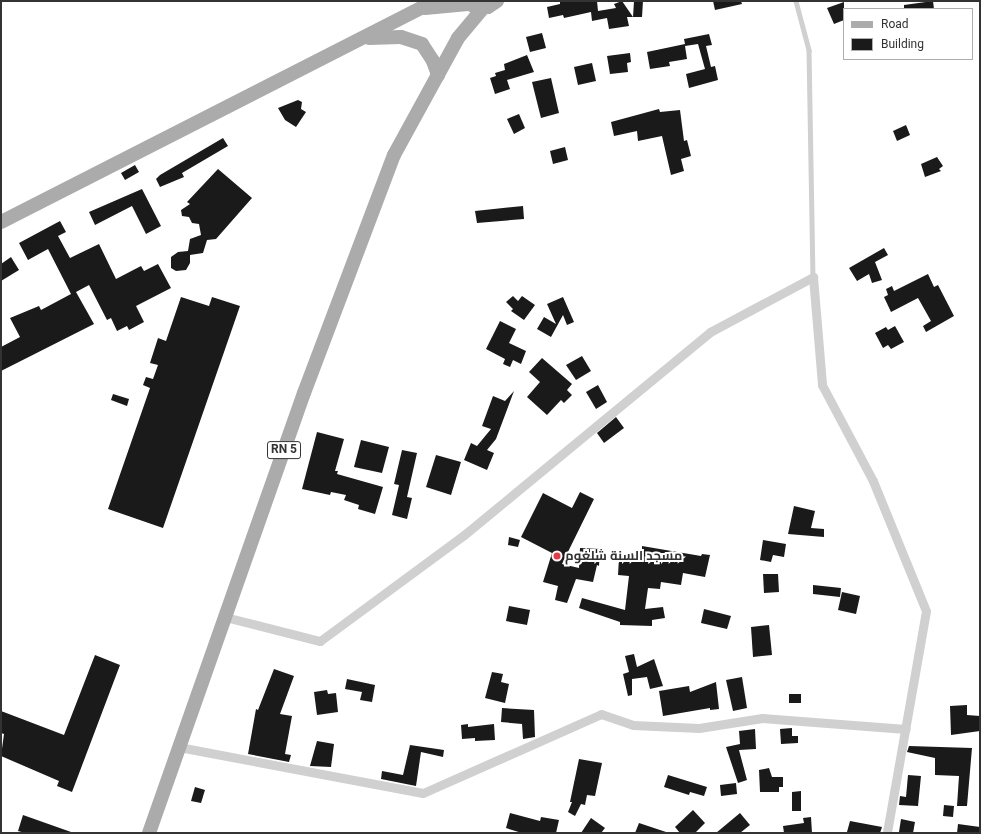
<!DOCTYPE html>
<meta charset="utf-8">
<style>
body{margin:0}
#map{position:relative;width:981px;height:834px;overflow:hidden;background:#fff;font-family:Roboto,Cairo,sans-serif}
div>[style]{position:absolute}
.building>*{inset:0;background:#1a1a1a}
.service>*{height:4.5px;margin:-2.25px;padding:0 2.25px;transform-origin:2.25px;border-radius:2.25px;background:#d0d0d0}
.minor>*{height:9px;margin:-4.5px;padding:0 4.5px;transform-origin:4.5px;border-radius:4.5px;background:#d0d0d0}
.primary>*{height:14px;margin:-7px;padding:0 7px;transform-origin:7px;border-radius:7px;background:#ababab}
.dots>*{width:11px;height:11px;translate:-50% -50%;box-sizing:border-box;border:2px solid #fff;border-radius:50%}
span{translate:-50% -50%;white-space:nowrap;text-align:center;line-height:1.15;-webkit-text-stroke:4px #fff;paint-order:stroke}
.shield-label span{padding:1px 3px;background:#fff;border:1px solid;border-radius:3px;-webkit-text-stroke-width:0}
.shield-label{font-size:12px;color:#333;font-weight:700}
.poi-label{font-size:13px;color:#333;font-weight:700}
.left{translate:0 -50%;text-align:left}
.frame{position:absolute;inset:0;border:2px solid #333;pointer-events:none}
.legend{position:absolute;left:843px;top:8px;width:130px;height:52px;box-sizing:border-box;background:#fff;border:1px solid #adadad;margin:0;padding:5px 7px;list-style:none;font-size:12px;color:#333}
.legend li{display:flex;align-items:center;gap:8px;height:20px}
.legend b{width:20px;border:1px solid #adadad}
</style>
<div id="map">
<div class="building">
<div style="clip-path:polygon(560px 1px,597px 1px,598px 11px,616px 8px,614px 4px,622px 1px,633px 17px,634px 1px,643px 1px,642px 17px,627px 17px,629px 26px,609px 29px,607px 18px,592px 21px,591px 12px,564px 18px,563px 15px,549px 18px,547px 7px,560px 4px)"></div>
<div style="clip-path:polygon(713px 1px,741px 1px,742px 4px,715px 10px)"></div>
<div style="clip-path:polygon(933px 1px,934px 9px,904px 9px,904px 5px)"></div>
<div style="clip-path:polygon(844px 2px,844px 20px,834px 24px,827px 8px)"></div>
<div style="clip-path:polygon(542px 33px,546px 48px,530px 52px,526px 37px)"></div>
<div style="clip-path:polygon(709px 34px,712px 45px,706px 46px,711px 67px,715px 66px,718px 80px,689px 88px,686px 74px,705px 69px,698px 44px,685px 46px,687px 59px,669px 62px,670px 66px,650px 69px,647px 52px,685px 44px,684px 39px)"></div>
<div style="clip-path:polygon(630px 53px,631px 62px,627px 63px,628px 72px,610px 74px,607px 56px)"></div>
<div style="clip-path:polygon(527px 55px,534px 72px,507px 80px,510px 89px,495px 94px,490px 78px,496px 76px,495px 73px,505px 70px,504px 64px)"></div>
<div style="clip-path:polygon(592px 63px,596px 81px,578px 85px,574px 67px)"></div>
<div style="clip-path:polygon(551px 78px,559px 113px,541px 118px,532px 82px)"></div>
<div style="clip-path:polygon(298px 100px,302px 102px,301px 109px,306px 112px,296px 127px,285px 120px,278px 108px)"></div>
<div style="clip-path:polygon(659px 109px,660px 112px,680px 110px,684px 141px,687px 140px,691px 156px,681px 159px,684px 171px,671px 175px,662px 136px,638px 141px,637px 131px,614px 136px,611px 122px)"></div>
<div style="clip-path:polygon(519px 114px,525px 128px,514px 134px,507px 119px)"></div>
<div style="clip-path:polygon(906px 125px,910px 135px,897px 141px,893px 131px)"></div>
<div style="clip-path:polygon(223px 138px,228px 146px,182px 173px,184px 177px,160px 187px,156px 179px,160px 175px)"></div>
<div style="clip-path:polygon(565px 147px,568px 160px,553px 164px,550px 151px)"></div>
<div style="clip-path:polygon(937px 157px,943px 166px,939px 169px,941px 171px,925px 177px,921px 164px)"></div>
<div style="clip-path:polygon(135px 165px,139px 172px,125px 180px,121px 173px)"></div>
<div style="clip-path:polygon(218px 169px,252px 198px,216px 239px,207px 240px,203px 253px,190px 255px,190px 263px,186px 270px,176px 271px,171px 268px,171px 257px,178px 252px,188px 251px,190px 239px,201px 235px,199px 224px,192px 223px,189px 217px,182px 216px,181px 210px,190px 204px,187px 202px)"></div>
<div style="clip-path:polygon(142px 189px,161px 226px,146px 234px,132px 206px,95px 225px,89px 212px)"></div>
<div style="clip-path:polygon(523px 206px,524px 219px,477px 223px,475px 211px)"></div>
<div style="clip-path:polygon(60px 221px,66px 232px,58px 236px,70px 258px,99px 244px,116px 279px,141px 266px,144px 271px,158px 264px,171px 288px,136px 306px,144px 322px,129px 330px,127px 326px,117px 331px,111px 318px,107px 320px,89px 285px,76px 292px,94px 324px,1px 371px,1px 347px,20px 337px,10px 318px,39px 306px,41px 310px,71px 294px,48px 249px,28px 260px,19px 243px)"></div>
<div style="clip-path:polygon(884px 248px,888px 255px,875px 262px,882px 280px,872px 283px,869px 274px,857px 281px,849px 268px)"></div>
<div style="clip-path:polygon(11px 257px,19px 270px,1px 281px,1px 264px)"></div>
<div style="clip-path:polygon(928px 274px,934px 287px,938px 285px,954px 316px,926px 332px,923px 326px,931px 321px,918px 298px,891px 312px,884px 297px,888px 295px,886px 289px,892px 286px,894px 291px)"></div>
<div style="clip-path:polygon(513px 296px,518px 301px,522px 296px,535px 305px,524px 320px,511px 311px,513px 309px,506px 302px)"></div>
<div style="clip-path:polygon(181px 297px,209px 306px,212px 297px,240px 306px,163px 528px,108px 509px,150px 388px,143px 385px,146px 377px,153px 379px,158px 365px,150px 363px,158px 338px,166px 341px)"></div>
<div style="clip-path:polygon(563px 297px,574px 322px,567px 325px,563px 315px,551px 337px,537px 329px,544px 317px,556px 324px,547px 304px)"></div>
<div style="clip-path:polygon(500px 321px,516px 329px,509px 343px,526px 351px,521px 364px,513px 360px,510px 367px,503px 364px,505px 359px,486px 349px)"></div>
<div style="clip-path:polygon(895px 326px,904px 342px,891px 349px,888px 345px,883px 348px,875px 333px,886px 327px,888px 330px)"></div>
<div style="clip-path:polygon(582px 356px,591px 371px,576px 380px,566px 365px)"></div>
<div style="clip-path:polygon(542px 358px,572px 384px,567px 390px,572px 395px,564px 403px,561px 400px,547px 415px,527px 397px,540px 382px,529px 372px)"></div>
<div style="clip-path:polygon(598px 385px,607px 402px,596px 409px,586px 392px)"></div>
<div style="clip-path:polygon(514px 391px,496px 439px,487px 450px,494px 453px,487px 470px,464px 460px,471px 443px,477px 446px,491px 429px,482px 426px,493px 396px,505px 401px)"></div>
<div style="clip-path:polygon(113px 394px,129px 399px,127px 406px,111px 400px)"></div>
<div style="clip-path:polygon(616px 417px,624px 428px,604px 443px,597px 433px)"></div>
<div style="clip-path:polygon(317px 432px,344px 439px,335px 471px,338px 471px,337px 474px,383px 487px,375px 514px,358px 509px,359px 505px,344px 500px,346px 495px,331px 492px,330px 495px,302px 489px)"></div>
<div style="clip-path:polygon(361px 440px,389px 447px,382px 473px,354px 467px)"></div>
<div style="clip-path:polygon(402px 450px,417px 453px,407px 497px,412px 498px,407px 519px,392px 515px,399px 485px,394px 484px)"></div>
<div style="clip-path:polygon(436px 455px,461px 462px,451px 495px,426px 487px)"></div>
<div style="clip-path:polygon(580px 492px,594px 499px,562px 564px,579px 568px,580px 548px,600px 549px,599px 566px,597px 565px,593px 582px,576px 579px,567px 603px,555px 600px,558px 586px,543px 582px,552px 553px,521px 537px,543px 493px,572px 508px)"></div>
<div style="clip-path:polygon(794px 506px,815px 511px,811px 528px,824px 529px,824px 537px,788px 534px)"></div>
<div style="clip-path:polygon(509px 537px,520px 540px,518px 547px,508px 545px)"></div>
<div style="clip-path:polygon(763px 540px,786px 544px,784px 557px,773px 555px,771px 562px,760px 560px)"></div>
<div style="clip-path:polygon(642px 546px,701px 556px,702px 554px,710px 555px,705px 577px,683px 573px,681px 585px,661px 582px,660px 589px,648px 588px,645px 609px,663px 607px,665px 618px,652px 620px,652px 626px,620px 625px,620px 622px,579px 608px,582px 598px,625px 610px,629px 576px,618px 575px,619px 558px,636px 560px,637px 552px,642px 552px)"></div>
<div style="clip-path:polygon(763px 574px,778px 574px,779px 592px,764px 593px)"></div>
<div style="clip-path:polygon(813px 585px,841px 588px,840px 597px,813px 594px)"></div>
<div style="clip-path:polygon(842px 592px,860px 596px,856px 614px,838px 610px)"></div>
<div style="clip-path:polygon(509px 606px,530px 610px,527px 625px,506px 621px)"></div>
<div style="clip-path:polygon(704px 609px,731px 616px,727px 629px,701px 623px)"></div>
<div style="clip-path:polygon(769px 625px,772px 655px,753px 657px,751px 627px)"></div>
<div style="clip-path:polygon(634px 654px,637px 667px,654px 659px,663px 686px,650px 689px,647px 677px,632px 679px,632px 695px,628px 696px,623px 674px,629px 672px,625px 656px)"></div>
<div style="clip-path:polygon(95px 655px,120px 665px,72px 792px,57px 786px,59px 781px,1px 756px,4px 734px,1px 733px,1px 711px,64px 735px)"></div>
<div style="clip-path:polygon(274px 669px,294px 676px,280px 714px,292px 716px,285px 754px,291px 755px,289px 762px,248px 754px,256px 709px,258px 710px)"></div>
<div style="clip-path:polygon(492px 672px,503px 674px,501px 682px,509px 684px,505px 703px,485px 698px)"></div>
<div style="clip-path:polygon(742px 677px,747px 708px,733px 711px,726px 680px)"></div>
<div style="clip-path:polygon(347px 679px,375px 685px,372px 702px,360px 700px,362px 692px,345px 689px)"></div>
<div style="clip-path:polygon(716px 682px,719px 709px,710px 710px,710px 708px,663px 716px,659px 691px,689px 686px,690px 692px)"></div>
<div style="clip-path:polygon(327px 690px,328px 694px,336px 693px,338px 712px,317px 715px,314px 692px)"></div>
<div style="clip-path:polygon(789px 694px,801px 694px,801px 703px,789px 703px)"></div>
<div style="clip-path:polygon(967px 705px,967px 715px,980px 716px,980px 731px,951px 735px,950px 706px)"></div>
<div style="clip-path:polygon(502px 708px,534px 710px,535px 737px,523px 739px,522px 724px,501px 722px)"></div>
<div style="clip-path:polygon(468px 724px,468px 727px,494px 724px,495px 740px,475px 741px,475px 738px,462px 739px,461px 725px)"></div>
<div style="clip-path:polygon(792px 728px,792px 736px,798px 736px,798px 743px,781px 744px,780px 729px)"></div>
<div style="clip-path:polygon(755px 729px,756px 749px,739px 750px,747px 780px,738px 783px,726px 747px,740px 744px,739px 731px)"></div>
<div style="clip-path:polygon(317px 741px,334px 744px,331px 767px,310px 766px)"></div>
<div style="clip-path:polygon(410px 745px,444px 750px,443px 757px,421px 752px,416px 786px,381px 779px,382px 771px,403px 775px)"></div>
<div style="clip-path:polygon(909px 746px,972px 748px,967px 806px,957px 806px,959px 776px,935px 775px,935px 758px,907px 752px)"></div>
<div style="clip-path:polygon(579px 759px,602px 763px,595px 796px,587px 795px,585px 805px,581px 804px,575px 816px,568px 812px,572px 802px,570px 802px)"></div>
<div style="clip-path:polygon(769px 768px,772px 777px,783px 777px,783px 787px,779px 787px,779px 792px,760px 792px,759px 770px)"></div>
<div style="clip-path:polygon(668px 775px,707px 787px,704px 796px,690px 792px,689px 795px,664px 787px)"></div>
<div style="clip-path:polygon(908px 775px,921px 776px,918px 806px,899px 805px,900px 796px,906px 797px)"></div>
<div style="clip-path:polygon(736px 783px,737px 794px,721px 796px,720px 785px)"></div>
<div style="clip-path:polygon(195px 787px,205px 790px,201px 803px,191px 801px)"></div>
<div style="clip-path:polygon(801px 791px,801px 811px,792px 811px,792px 792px)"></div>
<div style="clip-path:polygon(944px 805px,954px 806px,953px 817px,943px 816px)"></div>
<div style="clip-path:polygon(693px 810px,705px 823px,695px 833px,680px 833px,675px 827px)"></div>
<div style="clip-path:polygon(510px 813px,540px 821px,541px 817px,559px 820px,556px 833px,522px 833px,506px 828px)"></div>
<div style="clip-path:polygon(740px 813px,750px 825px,740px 833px,716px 833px)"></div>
<div style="clip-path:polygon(23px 815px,71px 832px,71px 833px,25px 833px,18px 831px)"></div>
<div style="clip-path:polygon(811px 817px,812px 833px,784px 833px,783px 826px,804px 823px,803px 818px)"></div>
<div style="clip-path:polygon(591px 818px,605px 828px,601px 833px,581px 833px)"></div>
<div style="clip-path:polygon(901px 819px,915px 822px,913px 833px,899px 832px)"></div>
<div style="clip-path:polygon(850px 821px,882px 827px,880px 833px,847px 832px)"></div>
<div style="clip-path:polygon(639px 823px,666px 832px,666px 833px,635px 833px)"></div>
<div style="clip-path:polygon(958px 824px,980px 827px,980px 833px,957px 833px)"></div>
</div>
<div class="service">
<div style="left:796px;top:1px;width:51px;rotate:75.1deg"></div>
<div style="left:809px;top:50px;width:227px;rotate:89deg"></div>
</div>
<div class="minor">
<div style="left:225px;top:617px;width:98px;rotate:14.2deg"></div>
<div style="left:320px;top:641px;width:179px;rotate:-36.4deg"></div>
<div style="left:464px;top:535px;width:319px;rotate:-39.5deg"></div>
<div style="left:710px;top:332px;width:117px;rotate:-28.1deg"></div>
<div style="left:813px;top:277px;width:108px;rotate:85.2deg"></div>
<div style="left:822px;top:385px;width:109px;rotate:62deg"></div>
<div style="left:873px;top:481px;width:140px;rotate:67.8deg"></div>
<div style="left:926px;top:611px;width:225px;rotate:100deg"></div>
<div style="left:179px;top:747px;width:248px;rotate:10.7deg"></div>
<div style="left:423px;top:793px;width:195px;rotate:-23.9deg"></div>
<div style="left:601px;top:714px;width:34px;rotate:19deg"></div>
<div style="left:633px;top:725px;width:66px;rotate:2.6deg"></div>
<div style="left:699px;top:728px;width:64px;rotate:-9deg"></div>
<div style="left:762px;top:718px;width:144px;rotate:4.4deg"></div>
</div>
<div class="primary">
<div style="left:473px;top:6px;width:15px;rotate:4deg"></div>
<div style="left:488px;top:7px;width:11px;rotate:-34deg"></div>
<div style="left:425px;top:8px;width:43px;rotate:-5.3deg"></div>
<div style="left:369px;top:38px;width:32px;rotate:-2deg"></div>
<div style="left:401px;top:37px;width:22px;rotate:18deg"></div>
<div style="left:422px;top:44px;width:20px;rotate:57deg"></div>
<div style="left:433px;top:61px;width:15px;rotate:70deg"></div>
<div style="left:1px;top:222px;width:486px;rotate:-27deg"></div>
<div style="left:149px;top:833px;width:467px;rotate:-70.6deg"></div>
<div style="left:304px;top:393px;width:254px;rotate:-69.3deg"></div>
<div style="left:394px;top:155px;width:133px;rotate:-61.3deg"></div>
<div style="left:458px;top:38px;width:39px;rotate:-50deg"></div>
</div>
<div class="dots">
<div style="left:557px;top:556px;background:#e63946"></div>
</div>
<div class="shield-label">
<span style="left:284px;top:450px">RN 5</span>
</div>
<div class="poi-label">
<span class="left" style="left:565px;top:556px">مسجد السنة شلغوم</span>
</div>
<div class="frame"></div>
<ul class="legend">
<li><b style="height:5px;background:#ababab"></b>Road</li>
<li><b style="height:11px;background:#1a1a1a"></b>Building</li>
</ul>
</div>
